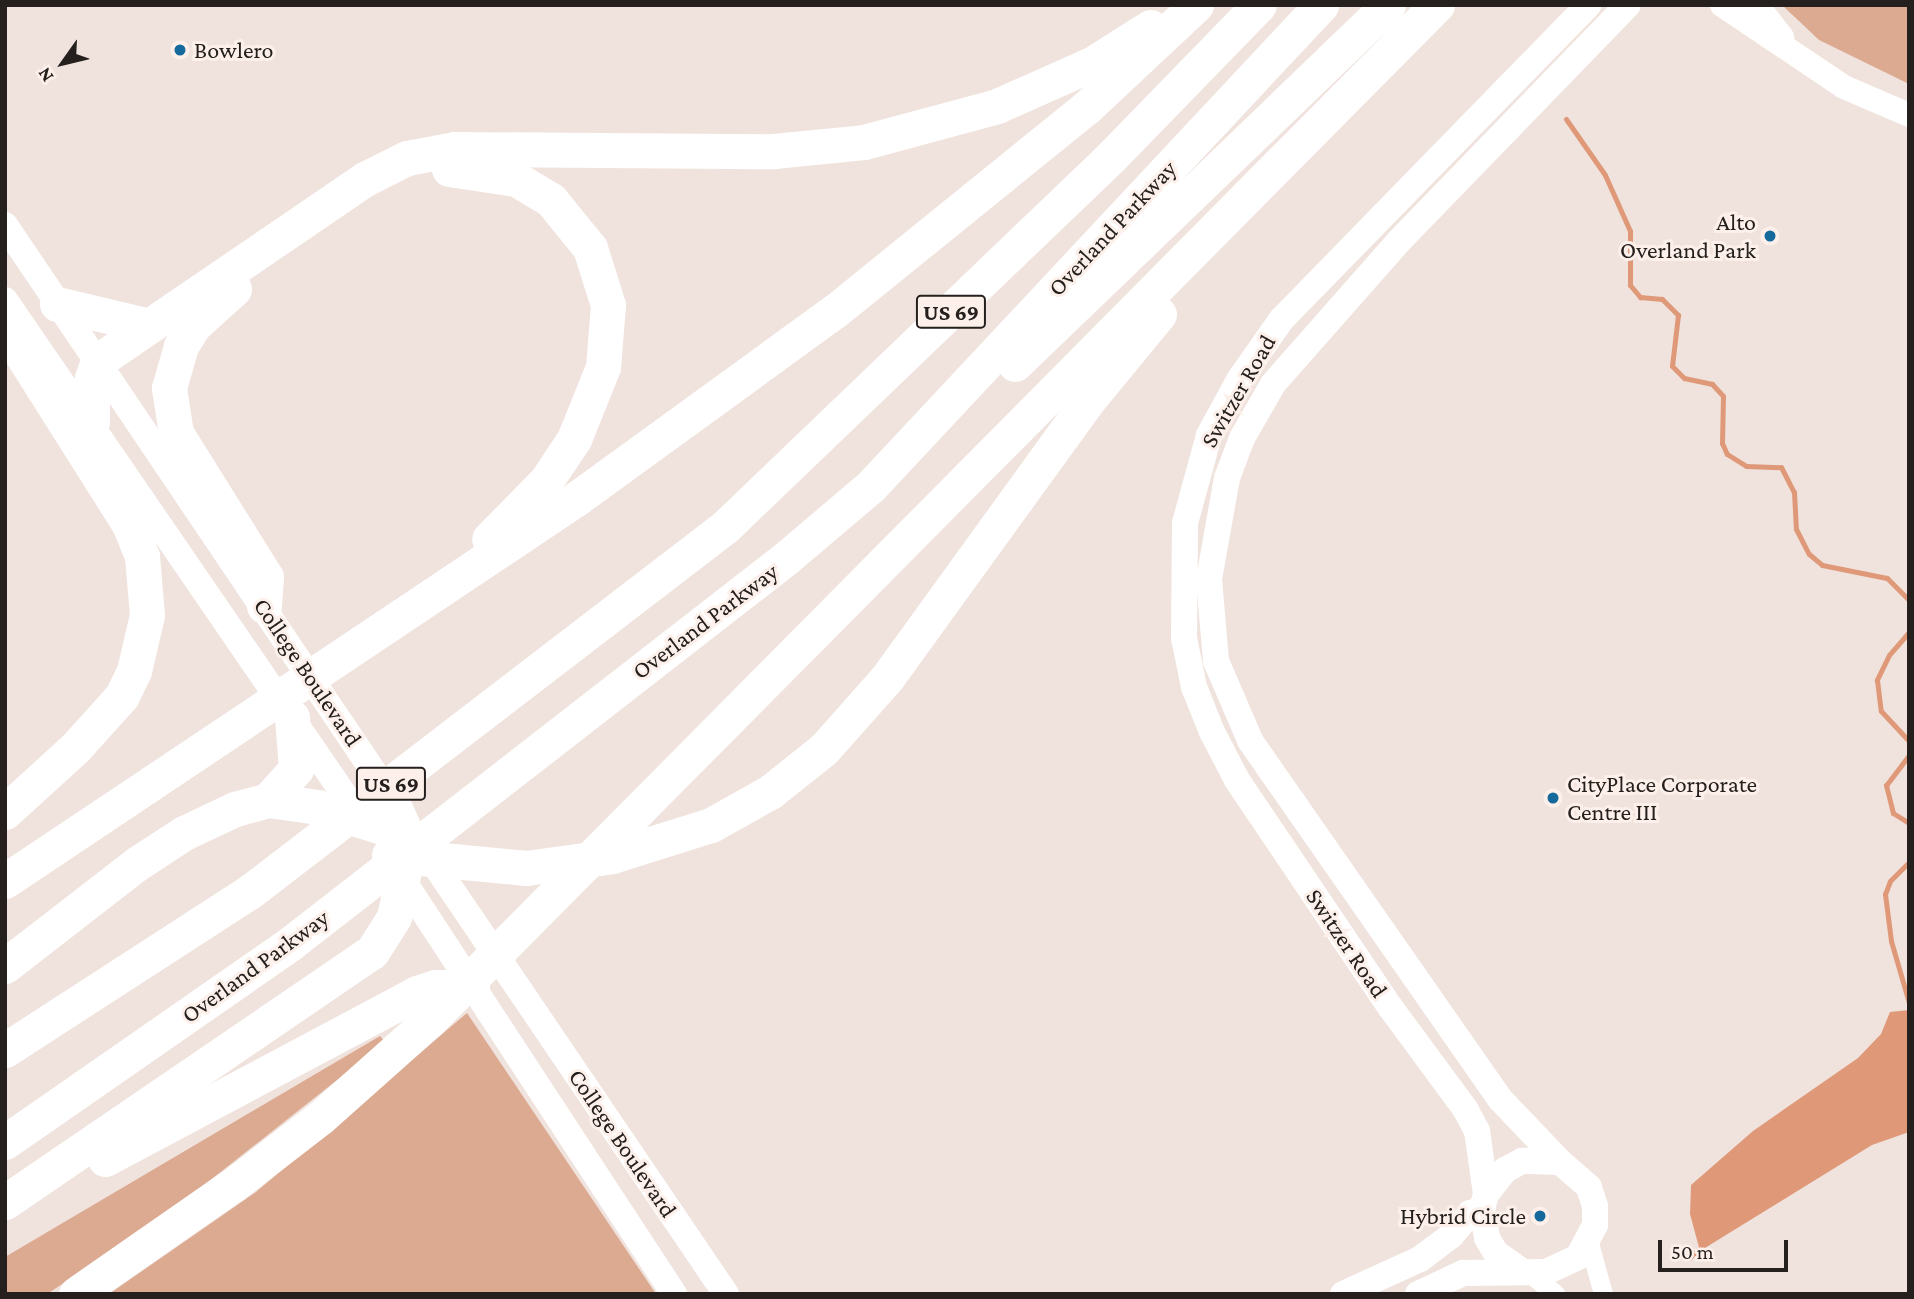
<!DOCTYPE html>
<style>
body{margin:0}
#map{position:relative;width:1914px;height:1299px;overflow:hidden;background:#f0e3dd;font-family:"Crimson Pro",serif}
div>[style]{position:absolute}
.green>*{inset:0;background:#dca991}
.water>*{inset:0;background:#df9979}
.stream>*{height:5px;margin:-2.5px;padding:0 2.5px;transform-origin:2.5px;border-radius:2.5px;background:#df9979}
.minor>*{height:19px;margin:-9.5px;padding:0 9.5px;transform-origin:9.5px;border-radius:9.5px;background:#fff}
.tertiary>*{height:24px;margin:-12px;padding:0 12px;transform-origin:12px;border-radius:12px;background:#fff}
.secondary>*{height:26px;margin:-13px;padding:0 13px;transform-origin:13px;border-radius:13px;background:#fff}
.motorway>*{height:35px;margin:-17.5px;padding:0 17.5px;transform-origin:17.5px;border-radius:17.5px;background:#fff}
.dots>*{width:19px;height:19px;translate:-50% -50%;box-sizing:border-box;border:4px solid #fdf0ea;border-radius:50%}
span{translate:-50% -50%;white-space:nowrap;text-align:center;line-height:1.15;-webkit-text-stroke:6px #fdf0ea;paint-order:stroke}
.shield-label span{padding:2px 5px;background:#fdf0ea;border:2px solid;border-radius:5px;-webkit-text-stroke-width:0}
.shield-label{font-size:23px;color:#25201e;font-weight:700}
.poi-label{font-size:24px;color:#25201e}
.left{translate:0 -50%;text-align:left}
.right{translate:-100% -50%;text-align:right}
.street-label{font-size:24px;color:#25201e}
.frame{position:absolute;inset:0;border:7px solid #25201e;pointer-events:none}
.north{position:absolute;left:28px;top:28px;width:70px;height:70px;-webkit-text-stroke:5px #fdf0ea;paint-order:stroke;rotate:236deg;font-size:19px;font-weight:700;line-height:28px;text-align:center;color:#25201e}
.north::after{content:'';display:block;margin:auto;width:24px;height:32px;background:#25201e;clip-path:polygon(50% 0,100% 100%,50% 72%,0 100%)}
.scale{position:absolute;left:1658px;top:1240px;width:130px;height:32px;box-sizing:border-box;border:4px solid #25201e;border-top:0;padding-left:9px;font-size:21px;line-height:24px;white-space:nowrap;color:#25201e;-webkit-text-stroke:5px #fdf0ea;paint-order:stroke}
</style>
<div id="map">
<div class="green">
<div style="clip-path:polygon(1782px 5px,1909px 5px,1909px 84px,1819px 40px)"></div>
<div style="clip-path:polygon(467px 1013px,656px 1294px,109px 1294px,256px 1192px)"></div>
<div style="clip-path:polygon(380px 1036px,385px 1042px,160px 1220px,47px 1294px,5px 1294px,5px 1257px)"></div>
</div>
<div class="water">
<div style="clip-path:polygon(1909px 1010px,1909px 1132px,1872px 1145px,1700px 1251px,1690px 1214px,1691px 1185px,1753px 1131px,1858px 1058px,1881px 1034px,1890px 1012px)"></div>
</div>
<div class="stream">
<div style="left:1566px;top:119px;width:68px;rotate:55.1deg"></div>
<div style="left:1605px;top:175px;width:61px;rotate:65.9deg"></div>
<div style="left:1630px;top:231px;width:54px;rotate:90deg"></div>
<div style="left:1630px;top:285px;width:16px;rotate:50deg"></div>
<div style="left:1640px;top:297px;width:22px;rotate:5deg"></div>
<div style="left:1662px;top:299px;width:23px;rotate:45deg"></div>
<div style="left:1678px;top:315px;width:51px;rotate:96.7deg"></div>
<div style="left:1672px;top:366px;width:17px;rotate:45deg"></div>
<div style="left:1684px;top:378px;width:29px;rotate:12deg"></div>
<div style="left:1712px;top:384px;width:16px;rotate:47deg"></div>
<div style="left:1723px;top:396px;width:47px;rotate:91.2deg"></div>
<div style="left:1722px;top:443px;width:12px;rotate:66deg"></div>
<div style="left:1727px;top:454px;width:22px;rotate:32deg"></div>
<div style="left:1746px;top:466px;width:35px;rotate:2deg"></div>
<div style="left:1781px;top:467px;width:28px;rotate:63deg"></div>
<div style="left:1794px;top:492px;width:37px;rotate:87deg"></div>
<div style="left:1796px;top:529px;width:28px;rotate:63deg"></div>
<div style="left:1809px;top:554px;width:17px;rotate:40deg"></div>
<div style="left:1822px;top:565px;width:66px;rotate:11.3deg"></div>
<div style="left:1887px;top:578px;width:31px;rotate:45deg"></div>
<div style="left:1909px;top:632px;width:30px;rotate:131deg"></div>
<div style="left:1889px;top:655px;width:28px;rotate:116deg"></div>
<div style="left:1877px;top:680px;width:31px;rotate:83deg"></div>
<div style="left:1881px;top:711px;width:41px;rotate:47deg"></div>
<div style="left:1909px;top:755px;width:38px;rotate:127deg"></div>
<div style="left:1886px;top:785px;width:29px;rotate:76deg"></div>
<div style="left:1893px;top:813px;width:19px;rotate:32deg"></div>
<div style="left:1909px;top:862px;width:27px;rotate:135deg"></div>
<div style="left:1890px;top:881px;width:14px;rotate:111deg"></div>
<div style="left:1885px;top:894px;width:47px;rotate:82.7deg"></div>
<div style="left:1891px;top:941px;width:65px;rotate:73.8deg"></div>
<div style="left:1689px;top:1258px;width:12px;rotate:-42deg"></div>
</div>
<div class="minor">
<div style="left:1589px;top:1243px;width:53px;rotate:74.6deg"></div>
<div style="left:1527px;top:1271px;width:36px;rotate:39deg"></div>
</div>
<div class="tertiary">
<div style="left:1722px;top:5px;width:147px;rotate:33.9deg"></div>
<div style="left:1844px;top:87px;width:71px;rotate:23.3deg"></div>
<div style="left:1757px;top:5px;width:41px;rotate:52deg"></div>
</div>
<div class="secondary">
<div style="left:5px;top:225px;width:696px;rotate:56.01deg"></div>
<div style="left:5px;top:300px;width:637px;rotate:55.56deg"></div>
<div style="left:424px;top:849px;width:538px;rotate:55.84deg"></div>
<div style="left:397px;top:871px;width:506px;rotate:56.78deg"></div>
<div style="left:1560px;top:1162px;width:87px;rotate:-133.6deg"></div>
<div style="left:1500px;top:1099px;width:437px;rotate:-124.9deg"></div>
<div style="left:1250px;top:740px;width:86px;rotate:-113.3deg"></div>
<div style="left:1216px;top:661px;width:82px;rotate:-94.9deg"></div>
<div style="left:1209px;top:579px;width:103px;rotate:-79.9deg"></div>
<div style="left:1227px;top:478px;width:43px;rotate:-69.4deg"></div>
<div style="left:1242px;top:438px;width:62px;rotate:-60.1deg"></div>
<div style="left:1273px;top:384px;width:192px;rotate:-48.6deg"></div>
<div style="left:1400px;top:240px;width:327px;rotate:-45.9deg"></div>
<div style="left:1486px;top:1194px;width:64px;rotate:-98.1deg"></div>
<div style="left:1477px;top:1131px;width:24px;rotate:-118deg"></div>
<div style="left:1466px;top:1110px;width:128px;rotate:-126.4deg"></div>
<div style="left:1390px;top:1007px;width:274px;rotate:-124deg"></div>
<div style="left:1237px;top:780px;width:54px;rotate:-117.5deg"></div>
<div style="left:1212px;top:732px;width:48px;rotate:-111.8deg"></div>
<div style="left:1194px;top:687px;width:50px;rotate:-101.5deg"></div>
<div style="left:1184px;top:638px;width:115px;rotate:-89.5deg"></div>
<div style="left:1185px;top:523px;width:91px;rotate:-74.7deg"></div>
<div style="left:1209px;top:435px;width:63px;rotate:-61.4deg"></div>
<div style="left:1239px;top:380px;width:73px;rotate:-55deg"></div>
<div style="left:1281px;top:320px;width:440px;rotate:-45.7deg"></div>
<div style="left:1343px;top:1294px;width:85px;rotate:-24.4deg"></div>
<div style="left:1420px;top:1259px;width:39px;rotate:-37deg"></div>
<div style="left:1451px;top:1236px;width:30px;rotate:-50deg"></div>
<div style="left:1470px;top:1213px;width:13px;rotate:-18deg"></div>
<div style="left:1418px;top:1294px;width:50px;rotate:-25deg"></div>
<div style="left:1463px;top:1273px;width:83px;rotate:-0.7deg"></div>
<div style="left:1546px;top:1272px;width:35px;rotate:-25deg"></div>
<div style="left:1578px;top:1257px;width:36px;rotate:-62deg"></div>
<div style="left:1595px;top:1225px;width:19px;rotate:-90deg"></div>
<div style="left:1595px;top:1206px;width:20px;rotate:-108deg"></div>
<div style="left:1589px;top:1187px;width:38px;rotate:-139deg"></div>
<div style="left:1560px;top:1162px;width:38px;rotate:-178deg"></div>
<div style="left:1522px;top:1161px;width:19px;rotate:152deg"></div>
<div style="left:1505px;top:1170px;width:31px;rotate:128deg"></div>
<div style="left:1486px;top:1194px;width:16px;rotate:105deg"></div>
<div style="left:1482px;top:1209px;width:29px;rotate:80deg"></div>
<div style="left:1487px;top:1238px;width:17px;rotate:59deg"></div>
<div style="left:1496px;top:1253px;width:29px;rotate:35deg"></div>
</div>
<div class="motorway">
<div style="left:449px;top:169px;width:68px;rotate:8.5deg"></div>
<div style="left:516px;top:179px;width:41px;rotate:31deg"></div>
<div style="left:551px;top:200px;width:62px;rotate:50.9deg"></div>
<div style="left:590px;top:248px;width:60px;rotate:72.5deg"></div>
<div style="left:608px;top:305px;width:62px;rotate:94.6deg"></div>
<div style="left:603px;top:367px;width:78px;rotate:111.9deg"></div>
<div style="left:574px;top:439px;width:50px;rotate:123.7deg"></div>
<div style="left:546px;top:481px;width:81px;rotate:134.5deg"></div>
<div style="left:234px;top:289px;width:54px;rotate:138deg"></div>
<div style="left:194px;top:325px;width:25px;rotate:122deg"></div>
<div style="left:181px;top:346px;width:44px;rotate:105.9deg"></div>
<div style="left:169px;top:388px;width:46px;rotate:81.2deg"></div>
<div style="left:176px;top:433px;width:170px;rotate:58deg"></div>
<div style="left:266px;top:577px;width:29px;rotate:94deg"></div>
<div style="left:57px;top:304px;width:91px;rotate:13.3deg"></div>
<div style="left:5px;top:328px;width:232px;rotate:57.7deg"></div>
<div style="left:129px;top:524px;width:35px;rotate:68deg"></div>
<div style="left:142px;top:556px;width:59px;rotate:85.2deg"></div>
<div style="left:147px;top:615px;width:57px;rotate:103.1deg"></div>
<div style="left:134px;top:671px;width:28px;rotate:116deg"></div>
<div style="left:122px;top:696px;width:70px;rotate:132.1deg"></div>
<div style="left:75px;top:748px;width:95px;rotate:137.6deg"></div>
<div style="left:1015px;top:364px;width:518px;rotate:-43.9deg"></div>
<div style="left:92px;top:422px;width:44px;rotate:-90deg"></div>
<div style="left:92px;top:378px;width:18px;rotate:-71deg"></div>
<div style="left:98px;top:361px;width:323px;rotate:-34.3deg"></div>
<div style="left:365px;top:179px;width:47px;rotate:-26.6deg"></div>
<div style="left:407px;top:158px;width:49px;rotate:-10.6deg"></div>
<div style="left:455px;top:149px;width:319px;rotate:0.4deg"></div>
<div style="left:774px;top:151px;width:90px;rotate:-5.7deg"></div>
<div style="left:864px;top:142px;width:138px;rotate:-15.1deg"></div>
<div style="left:997px;top:106px;width:104px;rotate:-23.9deg"></div>
<div style="left:1092px;top:64px;width:69px;rotate:-32.5deg"></div>
<div style="left:268px;top:800px;width:42px;rotate:-47.9deg"></div>
<div style="left:296px;top:769px;width:52px;rotate:-94.4deg"></div>
<div style="left:389px;top:855px;width:138px;rotate:5.4deg"></div>
<div style="left:526px;top:868px;width:87px;rotate:-7.9deg"></div>
<div style="left:612px;top:856px;width:104px;rotate:-17.4deg"></div>
<div style="left:711px;top:825px;width:68px;rotate:-29.2deg"></div>
<div style="left:770px;top:792px;width:69px;rotate:-38.5deg"></div>
<div style="left:824px;top:749px;width:95px;rotate:-48.4deg"></div>
<div style="left:887px;top:678px;width:339px;rotate:-54.1deg"></div>
<div style="left:1086px;top:403px;width:115px;rotate:-50.6deg"></div>
<div style="left:5px;top:881px;width:687px;rotate:-33.78deg"></div>
<div style="left:576px;top:499px;width:320px;rotate:-36deg"></div>
<div style="left:835px;top:311px;width:323px;rotate:-39deg"></div>
<div style="left:1086px;top:108px;width:151px;rotate:-43.1deg"></div>
<div style="left:5px;top:966px;width:168px;rotate:-37.8deg"></div>
<div style="left:138px;top:863px;width:55px;rotate:-33.1deg"></div>
<div style="left:184px;top:833px;width:56px;rotate:-25.2deg"></div>
<div style="left:235px;top:809px;width:34px;rotate:-15deg"></div>
<div style="left:268px;top:800px;width:50px;rotate:8deg"></div>
<div style="left:318px;top:807px;width:104px;rotate:17.4deg"></div>
<div style="left:5px;top:1050px;width:289px;rotate:-32.9deg"></div>
<div style="left:248px;top:893px;width:601px;rotate:-37.5deg"></div>
<div style="left:725px;top:527px;width:535px;rotate:-43.79deg"></div>
<div style="left:1111px;top:157px;width:212px;rotate:-45.8deg"></div>
<div style="left:5px;top:1142px;width:348px;rotate:-34.8deg"></div>
<div style="left:291px;top:943px;width:626px;rotate:-37.86deg"></div>
<div style="left:785px;top:559px;width:113px;rotate:-40.3deg"></div>
<div style="left:871px;top:486px;width:659px;rotate:-46.91deg"></div>
<div style="left:105px;top:1159px;width:353px;rotate:-28deg"></div>
<div style="left:417px;top:993px;width:19px;rotate:-18deg"></div>
<div style="left:435px;top:987px;width:37px"></div>
<div style="left:5px;top:1202px;width:444px;rotate:-34.3deg"></div>
<div style="left:372px;top:952px;width:41px;rotate:-57.8deg"></div>
<div style="left:394px;top:917px;width:61px;rotate:-77.8deg"></div>
<div style="left:407px;top:857px;width:33px;rotate:-99deg"></div>
<div style="left:402px;top:824px;width:39px;rotate:-114deg"></div>
<div style="left:76px;top:1294px;width:191px;rotate:-34.8deg"></div>
<div style="left:233px;top:1185px;width:111px;rotate:-37.7deg"></div>
<div style="left:321px;top:1117px;width:146px;rotate:-41.7deg"></div>
<div style="left:430px;top:1020px;width:1430px;rotate:-45.23deg"></div>
</div>
<div class="dots">
<div style="left:180px;top:50px;background:#16699b"></div>
<div style="left:1770px;top:236px;background:#16699b"></div>
<div style="left:1553px;top:798px;background:#16699b"></div>
<div style="left:1540px;top:1216px;background:#16699b"></div>
</div>
<div class="shield-label">
<span style="left:951px;top:312px">US 69</span>
<span style="left:391px;top:784px">US 69</span>
</div>
<div class="poi-label">
<span class="left" style="left:194px;top:50px">Bowlero</span>
<span class="right" style="left:1756px;top:236px">Alto<br>Overland Park</span>
<span class="left" style="left:1567px;top:798px">CityPlace Corporate<br>Centre III</span>
<span class="right" style="left:1526px;top:1216px">Hybrid Circle</span>
</div>
<div class="street-label">
<span style="left:1112px;top:228px;rotate:-47deg">Overland Parkway</span>
<span style="left:1238px;top:391px;rotate:-60deg">Switzer Road</span>
<span style="left:705px;top:621px;rotate:-37deg">Overland Parkway</span>
<span style="left:308px;top:672px;rotate:56deg">College Boulevard</span>
<span style="left:1347px;top:943px;rotate:56deg">Switzer Road</span>
<span style="left:255px;top:966px;rotate:-36deg">Overland Parkway</span>
<span style="left:623px;top:1143px;rotate:56deg">College Boulevard</span>
</div>
<div class="frame"></div>
<div class="north">N</div>
<div class="scale">50 m</div>
</div>
